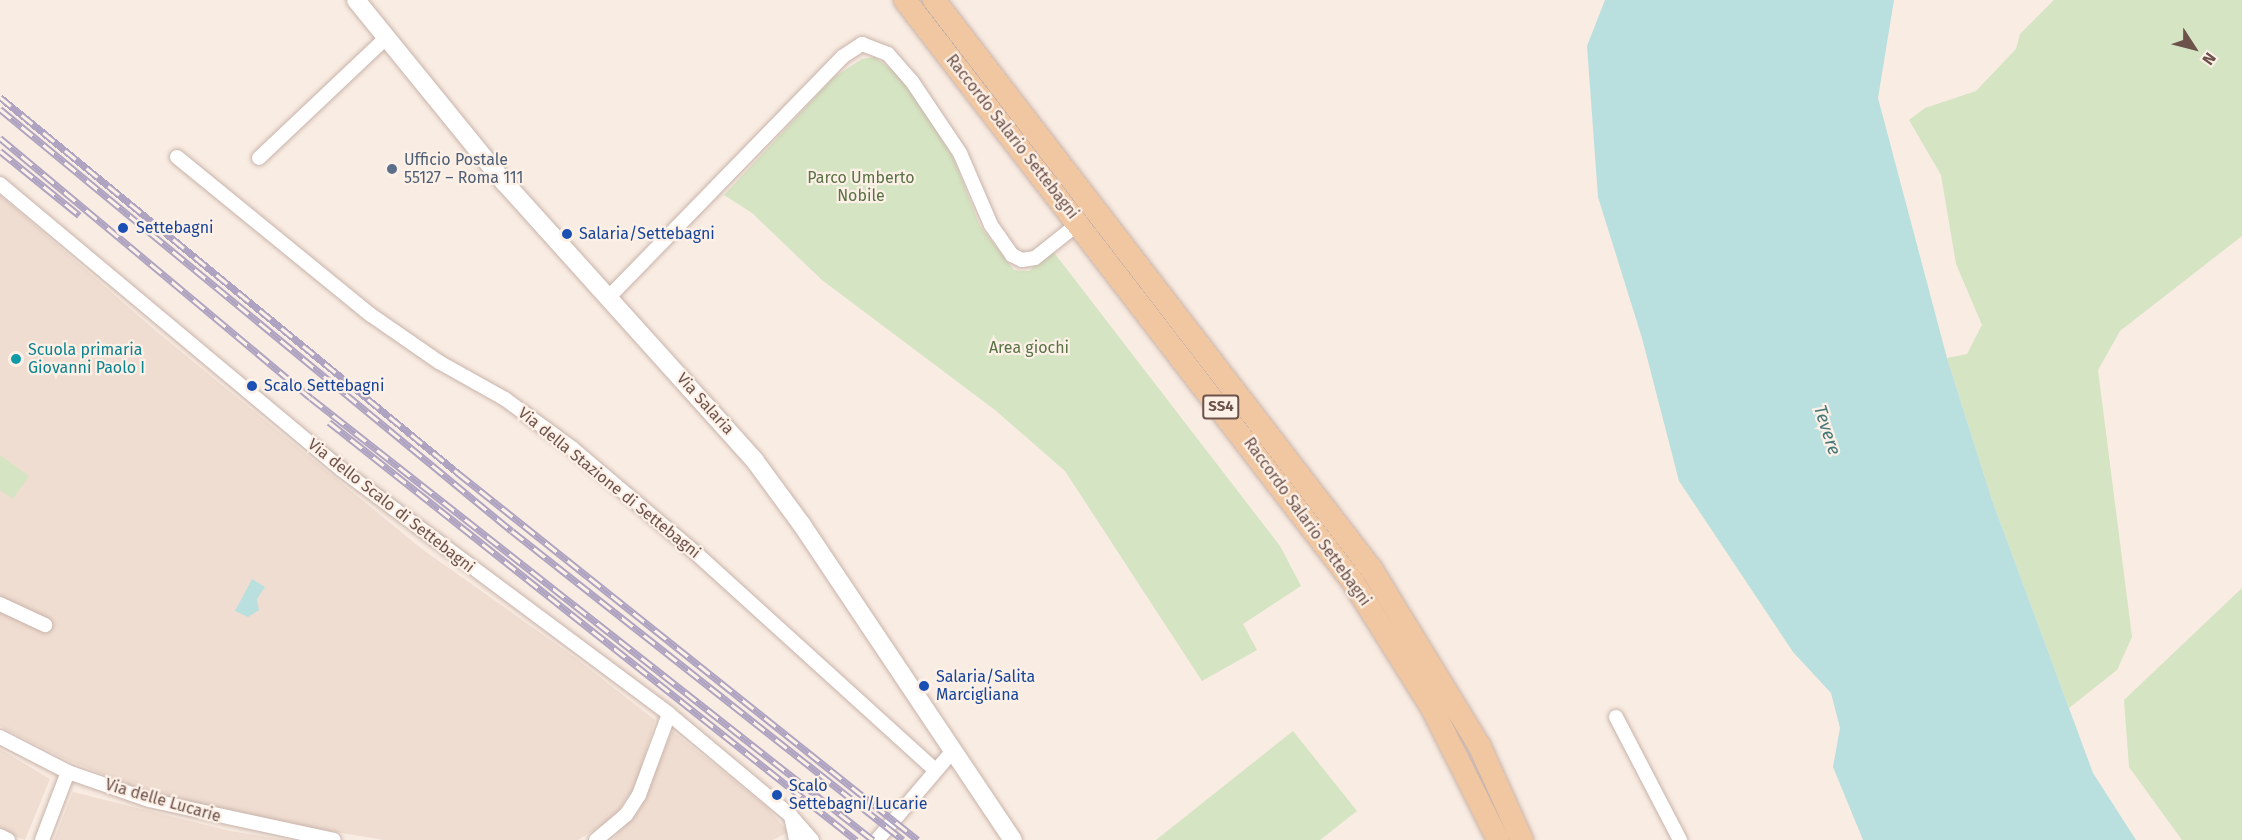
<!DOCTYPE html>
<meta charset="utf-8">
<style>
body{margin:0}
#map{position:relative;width:2242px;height:840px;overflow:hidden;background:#f9ece2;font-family:"Fira Sans",sans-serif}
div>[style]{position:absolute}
.residential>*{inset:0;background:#f0ddd1}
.green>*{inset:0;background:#d5e4c2}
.water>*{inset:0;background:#b9e0df}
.roads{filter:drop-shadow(0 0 2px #c8b3aa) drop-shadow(0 0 2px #c8b3aa)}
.minor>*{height:14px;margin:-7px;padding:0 7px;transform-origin:7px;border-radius:7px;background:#fff}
.tertiary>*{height:18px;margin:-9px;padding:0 9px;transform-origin:9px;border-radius:9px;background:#fff}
.primary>*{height:22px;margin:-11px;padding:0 11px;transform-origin:11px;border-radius:11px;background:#f1c7a1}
.rail>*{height:7px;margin-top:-3.5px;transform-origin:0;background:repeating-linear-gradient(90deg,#fdf1e7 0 14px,#aea3c0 0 28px);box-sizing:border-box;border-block:2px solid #aea3c0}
.dots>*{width:16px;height:16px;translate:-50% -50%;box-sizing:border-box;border:3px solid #fdf1e7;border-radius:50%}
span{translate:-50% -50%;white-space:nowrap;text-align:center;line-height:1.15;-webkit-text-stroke:4.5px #fdf1e7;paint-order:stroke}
.shield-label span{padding:2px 4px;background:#fdf1e7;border:2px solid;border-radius:4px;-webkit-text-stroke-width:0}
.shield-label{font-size:15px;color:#6d524b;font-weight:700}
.street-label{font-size:16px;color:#6d524b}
.service-label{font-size:16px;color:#4e5e75}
.left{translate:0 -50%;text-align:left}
.park-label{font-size:16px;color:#597245}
.transit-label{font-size:16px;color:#164399}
.culture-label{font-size:16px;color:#0d838f}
.water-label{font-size:18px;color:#457778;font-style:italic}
.north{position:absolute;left:2164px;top:18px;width:60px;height:60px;-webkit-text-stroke:4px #fdf1e7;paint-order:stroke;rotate:126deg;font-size:16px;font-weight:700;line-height:24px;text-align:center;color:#6d524b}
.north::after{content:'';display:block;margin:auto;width:21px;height:27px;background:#6d524b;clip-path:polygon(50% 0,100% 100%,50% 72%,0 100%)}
</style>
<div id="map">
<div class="residential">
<div style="clip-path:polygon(0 195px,156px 331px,422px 549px,573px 656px,655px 720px,636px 785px,613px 818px,578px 840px,384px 840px,251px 818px,151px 793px,67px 760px,0 726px)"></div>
<div style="clip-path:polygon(672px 731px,766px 806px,788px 832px,773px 840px,612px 840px,639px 811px)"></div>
<div style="clip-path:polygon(0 749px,50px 779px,25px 840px,0 831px)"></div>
<div style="clip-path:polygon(73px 792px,230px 831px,288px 840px,54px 840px)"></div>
</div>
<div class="green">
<div style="clip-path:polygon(2054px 0,2242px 0,2242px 236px,2120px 331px,2098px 370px,2132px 637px,2117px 670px,2069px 708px,1992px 500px,1947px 358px,1967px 354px,1982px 325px,1956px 264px,1941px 175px,1909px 120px,1925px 108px,1976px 91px,2016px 49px,2020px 34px)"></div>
<div style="clip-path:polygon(875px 57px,904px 79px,953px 157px,980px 226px,1014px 270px,1029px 271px,1052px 250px,1280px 546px,1301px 586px,1243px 624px,1257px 650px,1202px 681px,1065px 471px,995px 410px,822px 280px,752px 213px,724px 195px,833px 78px,862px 59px)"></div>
<div style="clip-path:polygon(0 455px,29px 476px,13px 499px,0 490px)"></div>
<div style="clip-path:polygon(2242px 588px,2242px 840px,2182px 840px,2129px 767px,2124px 700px)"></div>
<div style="clip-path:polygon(1293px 731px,1357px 811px,1320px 840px,1156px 840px)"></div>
</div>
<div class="water">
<div style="clip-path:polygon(1605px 0,1894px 0,1878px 98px,1947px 358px,1992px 500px,2093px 773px,2136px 840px,1863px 840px,1833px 767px,1840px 728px,1831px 693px,1793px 652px,1679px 481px,1642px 338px,1598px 197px,1587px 46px)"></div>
<div style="clip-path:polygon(252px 579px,265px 587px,257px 599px,259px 610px,248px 617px,235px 611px)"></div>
</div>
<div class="roads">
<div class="minor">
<div style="left:177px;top:157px;width:250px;rotate:39.2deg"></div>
<div style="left:371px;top:315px;width:83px;rotate:34.7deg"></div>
<div style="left:439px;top:362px;width:76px;rotate:29.3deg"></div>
<div style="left:505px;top:399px;width:83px;rotate:36.2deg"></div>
<div style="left:572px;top:448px;width:165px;rotate:40.3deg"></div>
<div style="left:698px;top:555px;width:320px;rotate:42.2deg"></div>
<div style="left:259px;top:158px;width:175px;rotate:-43.4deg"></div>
<div style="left:0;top:184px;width:446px;rotate:39.9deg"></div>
<div style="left:342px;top:470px;width:408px;rotate:36.7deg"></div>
<div style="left:669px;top:714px;width:159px;rotate:39.9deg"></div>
<div style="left:791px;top:816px;width:32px;rotate:49deg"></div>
<div style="left:608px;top:298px;width:336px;rotate:-45.8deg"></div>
<div style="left:842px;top:57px;width:24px;rotate:-33deg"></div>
<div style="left:862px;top:44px;width:28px;rotate:21deg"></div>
<div style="left:888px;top:54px;width:35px;rotate:49deg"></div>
<div style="left:911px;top:80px;width:88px;rotate:56.1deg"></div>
<div style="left:960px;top:153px;width:78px;rotate:66.7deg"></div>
<div style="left:991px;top:225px;width:37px;rotate:55deg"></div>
<div style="left:1012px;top:255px;width:11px;rotate:27deg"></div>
<div style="left:1022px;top:260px;width:13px;rotate:-9deg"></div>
<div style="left:1035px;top:258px;width:56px;rotate:-38.5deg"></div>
<div style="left:0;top:604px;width:50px;rotate:25deg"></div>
<div style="left:1616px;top:717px;width:139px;rotate:62.5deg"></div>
<div style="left:0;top:737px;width:76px;rotate:27.2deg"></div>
<div style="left:68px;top:772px;width:86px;rotate:19.1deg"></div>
<div style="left:149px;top:800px;width:189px;rotate:12.2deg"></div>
<div style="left:791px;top:816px;width:25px;rotate:78deg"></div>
<div style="left:0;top:836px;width:9px;rotate:27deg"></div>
<div style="left:42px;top:840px;width:73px;rotate:-69.1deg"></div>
<div style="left:596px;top:840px;width:39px;rotate:-40deg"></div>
<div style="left:626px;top:815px;width:24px;rotate:-57deg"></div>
<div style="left:639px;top:795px;width:86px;rotate:-69.7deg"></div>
<div style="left:877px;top:840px;width:116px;rotate:-49.6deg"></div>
</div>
<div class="tertiary">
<div style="left:356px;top:0;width:235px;rotate:50.9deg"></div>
<div style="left:504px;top:182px;width:375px;rotate:48deg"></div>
<div style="left:755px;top:461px;width:79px;rotate:53.7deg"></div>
<div style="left:802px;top:525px;width:379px;rotate:56.2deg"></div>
</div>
<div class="primary">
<div style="left:905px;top:0;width:734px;rotate:52.41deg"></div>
<div style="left:1353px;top:582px;width:149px;rotate:57.9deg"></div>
<div style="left:1432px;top:708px;width:148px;rotate:63.4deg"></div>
<div style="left:934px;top:0;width:719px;rotate:52.46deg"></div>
<div style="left:1372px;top:570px;width:207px;rotate:58.6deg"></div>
<div style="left:1480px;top:747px;width:102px;rotate:65.7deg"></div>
</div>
</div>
<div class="rail">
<div style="left:0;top:97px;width:593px;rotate:39.38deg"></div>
<div style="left:458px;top:473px;width:588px;rotate:38.58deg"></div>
<div style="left:0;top:109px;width:663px;rotate:39.5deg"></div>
<div style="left:512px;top:531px;width:498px;rotate:38.3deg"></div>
<div style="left:0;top:138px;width:405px;rotate:39.9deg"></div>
<div style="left:311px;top:398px;width:715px;rotate:38.18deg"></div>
<div style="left:0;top:151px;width:102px;rotate:39deg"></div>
<div style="left:329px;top:422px;width:673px;rotate:38.42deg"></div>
</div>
<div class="dots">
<div style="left:392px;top:169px;background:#5c6f8a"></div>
<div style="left:123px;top:228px;background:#1a4fb4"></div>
<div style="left:567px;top:234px;background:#1a4fb4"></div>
<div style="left:16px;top:359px;background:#0f9aa8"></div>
<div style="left:252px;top:386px;background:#1a4fb4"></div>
<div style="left:924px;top:686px;background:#1a4fb4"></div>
<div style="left:777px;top:795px;background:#1a4fb4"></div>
</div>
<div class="shield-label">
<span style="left:1221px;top:407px">SS4</span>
</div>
<div class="street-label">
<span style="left:1012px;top:137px;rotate:52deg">Raccordo Salario Settebagni</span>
<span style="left:705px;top:404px;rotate:48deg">Via Salaria</span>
<span style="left:609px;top:483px;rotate:39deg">Via della Stazione di Settebagni</span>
<span style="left:391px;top:506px;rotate:38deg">Via dello Scalo di Settebagni</span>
<span style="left:1307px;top:522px;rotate:54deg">Raccordo Salario Settebagni</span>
<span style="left:163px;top:801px;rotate:16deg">Via delle Lucarie</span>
</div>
<div class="service-label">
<span class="left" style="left:404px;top:169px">Ufficio Postale<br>55127 – Roma 111</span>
</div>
<div class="park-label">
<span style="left:861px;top:187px">Parco Umberto<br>Nobile</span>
<span style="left:1029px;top:348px">Area giochi</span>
</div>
<div class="transit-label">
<span class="left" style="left:136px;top:228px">Settebagni</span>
<span class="left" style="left:579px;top:234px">Salaria/Settebagni</span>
<span class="left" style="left:264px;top:386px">Scalo Settebagni</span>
<span class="left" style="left:936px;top:686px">Salaria/Salita<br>Marcigliana</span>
<span class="left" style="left:789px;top:795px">Scalo<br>Settebagni/Lucarie</span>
</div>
<div class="culture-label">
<span class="left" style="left:28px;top:359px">Scuola primaria<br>Giovanni Paolo I</span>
</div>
<div class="water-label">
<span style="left:1827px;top:430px;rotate:72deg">Tevere</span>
</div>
<div class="north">N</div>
</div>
